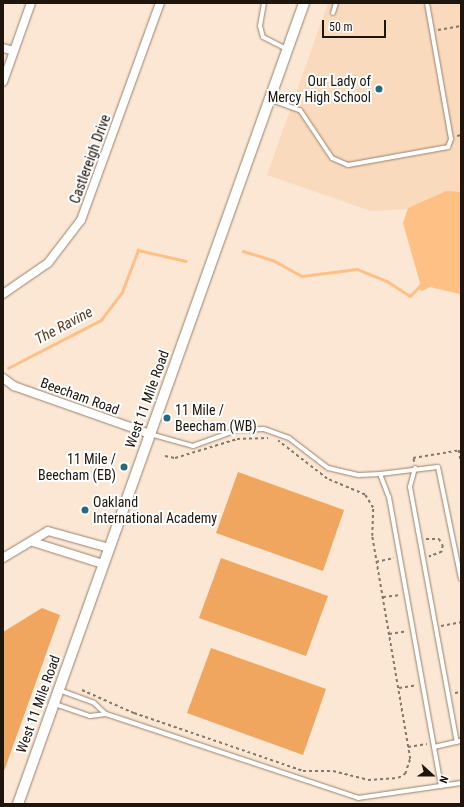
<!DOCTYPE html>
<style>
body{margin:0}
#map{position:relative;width:464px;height:807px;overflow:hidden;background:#fce7d4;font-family:"Roboto Condensed",sans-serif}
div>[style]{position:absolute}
.built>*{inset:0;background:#fadabd}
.green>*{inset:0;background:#f0a65e}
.water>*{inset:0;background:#fec085}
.stream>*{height:2.5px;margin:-1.25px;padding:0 1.25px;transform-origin:1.25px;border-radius:1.25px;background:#fec085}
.path>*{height:1.5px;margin-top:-0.75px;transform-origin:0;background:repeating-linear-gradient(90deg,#857769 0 3px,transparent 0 6px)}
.roads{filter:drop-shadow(0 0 1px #99816c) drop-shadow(0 0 1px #99816c)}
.service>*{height:4px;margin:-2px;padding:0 2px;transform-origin:2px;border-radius:2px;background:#fff}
.minor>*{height:8px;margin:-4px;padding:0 4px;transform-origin:4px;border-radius:4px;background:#fff}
.tertiary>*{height:10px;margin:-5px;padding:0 5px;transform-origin:5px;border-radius:5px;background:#fff}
.dots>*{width:11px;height:11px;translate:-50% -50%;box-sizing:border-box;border:2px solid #fff;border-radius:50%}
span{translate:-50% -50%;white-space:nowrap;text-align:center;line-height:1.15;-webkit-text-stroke:4px #fff;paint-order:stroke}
.poi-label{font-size:14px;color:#1e150c}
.right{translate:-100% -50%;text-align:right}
.left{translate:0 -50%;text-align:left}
.street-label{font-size:14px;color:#1e150c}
.water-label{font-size:15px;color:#5a3a1b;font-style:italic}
.frame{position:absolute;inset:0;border:4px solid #1e150c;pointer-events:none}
.north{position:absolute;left:412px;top:755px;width:40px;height:40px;-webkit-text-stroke:3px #fff;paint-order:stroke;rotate:111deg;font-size:11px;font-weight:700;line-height:16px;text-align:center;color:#1e150c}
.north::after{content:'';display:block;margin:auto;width:14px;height:18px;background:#1e150c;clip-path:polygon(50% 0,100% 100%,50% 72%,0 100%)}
.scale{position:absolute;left:322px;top:20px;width:64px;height:18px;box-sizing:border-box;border:2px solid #1e150c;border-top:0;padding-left:5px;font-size:12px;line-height:14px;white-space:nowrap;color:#1e150c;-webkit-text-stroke:3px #fff;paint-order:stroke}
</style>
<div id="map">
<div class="built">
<div style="clip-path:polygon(328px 3px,461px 3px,461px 206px,371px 211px,267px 175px)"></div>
</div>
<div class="green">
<div style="clip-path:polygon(238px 472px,344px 510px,323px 571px,216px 533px)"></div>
<div style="clip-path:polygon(221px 558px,328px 596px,306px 656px,199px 618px)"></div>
<div style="clip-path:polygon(42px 608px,60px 615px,3px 774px,3px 632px)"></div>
<div style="clip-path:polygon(211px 648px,326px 689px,303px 755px,187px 713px)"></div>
</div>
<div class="water">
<div style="clip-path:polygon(446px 191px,461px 192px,460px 294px,430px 287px,422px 291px,418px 289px,420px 283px,403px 223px,408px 208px)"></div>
</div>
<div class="stream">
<div style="left:243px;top:251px;width:31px;rotate:17deg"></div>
<div style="left:273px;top:260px;width:33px;rotate:29deg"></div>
<div style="left:302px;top:276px;width:55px;rotate:-7.3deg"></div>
<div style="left:357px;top:269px;width:32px;rotate:22deg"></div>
<div style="left:387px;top:281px;width:27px;rotate:33deg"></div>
<div style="left:410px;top:296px;width:13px;rotate:-45deg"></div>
<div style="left:8px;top:368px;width:105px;rotate:-27.3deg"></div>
<div style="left:101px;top:320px;width:35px;rotate:-53deg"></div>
<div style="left:122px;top:292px;width:45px;rotate:-69.1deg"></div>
<div style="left:138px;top:250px;width:49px;rotate:12.9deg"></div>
</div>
<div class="path">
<div style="left:438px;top:30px;width:23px;rotate:-10deg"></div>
<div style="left:457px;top:136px;width:4px;rotate:-14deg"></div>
<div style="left:459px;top:450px;width:13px;rotate:81deg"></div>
<div style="left:165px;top:456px;width:10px;rotate:11deg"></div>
<div style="left:175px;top:458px;width:65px;rotate:-17deg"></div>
<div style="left:237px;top:439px;width:31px;rotate:-2deg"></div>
<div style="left:414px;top:462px;width:4px;rotate:-104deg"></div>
<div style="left:413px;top:458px;width:49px;rotate:-9.5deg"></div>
<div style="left:426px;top:539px;width:13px"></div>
<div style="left:439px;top:539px;width:7px;rotate:56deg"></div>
<div style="left:443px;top:545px;width:7px;rotate:98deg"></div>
<div style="left:442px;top:552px;width:14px;rotate:159deg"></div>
<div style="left:376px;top:562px;width:18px;rotate:-13deg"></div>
<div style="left:383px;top:597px;width:18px;rotate:-6deg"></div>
<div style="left:441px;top:626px;width:20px;rotate:-11deg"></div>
<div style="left:389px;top:634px;width:18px;rotate:-9deg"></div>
<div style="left:399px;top:688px;width:18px;rotate:-9deg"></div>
<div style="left:82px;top:690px;width:57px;rotate:23.9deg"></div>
<div style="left:134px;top:713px;width:179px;rotate:18.9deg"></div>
<div style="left:303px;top:771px;width:30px"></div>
<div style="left:333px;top:771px;width:36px;rotate:14deg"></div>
<div style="left:368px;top:780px;width:30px;rotate:-4deg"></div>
<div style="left:398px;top:778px;width:8px;rotate:-30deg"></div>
<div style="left:405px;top:774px;width:16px;rotate:-72deg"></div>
<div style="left:410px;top:759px;width:226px;rotate:-99.7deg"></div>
<div style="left:372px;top:536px;width:28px;rotate:-88deg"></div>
<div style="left:373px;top:508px;width:15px;rotate:-122deg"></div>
<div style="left:365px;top:495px;width:41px;rotate:-157.2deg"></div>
<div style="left:327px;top:479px;width:62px;rotate:-142.2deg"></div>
<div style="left:455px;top:693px;width:6px;rotate:-9deg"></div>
<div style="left:408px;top:747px;width:19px;rotate:-9deg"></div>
</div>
<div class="roads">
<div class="service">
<div style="left:264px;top:3px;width:23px;rotate:100deg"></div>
<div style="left:260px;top:26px;width:11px;rotate:75deg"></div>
<div style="left:263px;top:37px;width:27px;rotate:27deg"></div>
<div style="left:333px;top:13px;width:10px;rotate:-73deg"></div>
<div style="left:269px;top:99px;width:33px;rotate:20deg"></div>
<div style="left:300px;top:110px;width:58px;rotate:56.3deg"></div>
<div style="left:332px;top:158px;width:17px;rotate:24deg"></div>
<div style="left:348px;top:165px;width:102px;rotate:-10.2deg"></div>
<div style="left:448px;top:147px;width:9px;rotate:-69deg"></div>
<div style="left:451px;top:139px;width:138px;rotate:-100deg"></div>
<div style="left:150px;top:434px;width:45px;rotate:15.6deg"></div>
<div style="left:193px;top:446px;width:47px;rotate:-20deg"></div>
<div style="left:237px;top:430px;width:27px;rotate:-2deg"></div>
<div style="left:264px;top:429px;width:27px;rotate:20deg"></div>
<div style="left:289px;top:438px;width:49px;rotate:37.6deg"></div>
<div style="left:328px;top:468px;width:32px;rotate:13deg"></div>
<div style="left:359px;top:475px;width:21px;rotate:-3deg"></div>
<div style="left:380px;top:474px;width:25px;rotate:69deg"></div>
<div style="left:389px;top:497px;width:294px;rotate:79.8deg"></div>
<div style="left:415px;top:468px;width:20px;rotate:105deg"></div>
<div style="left:410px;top:487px;width:259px;rotate:79.6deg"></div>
<div style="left:380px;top:474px;width:58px;rotate:-6.9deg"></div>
<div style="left:438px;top:467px;width:114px;rotate:78.4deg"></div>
<div style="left:59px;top:690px;width:37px;rotate:20deg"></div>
<div style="left:94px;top:703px;width:16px;rotate:43deg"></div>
<div style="left:106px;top:714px;width:266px;rotate:18.4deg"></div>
<div style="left:358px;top:798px;width:104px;rotate:-8.3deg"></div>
<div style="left:55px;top:704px;width:37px;rotate:19deg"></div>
<div style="left:90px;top:716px;width:16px;rotate:-7deg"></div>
<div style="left:434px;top:747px;width:28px;rotate:-13deg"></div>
</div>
<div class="minor">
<div style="left:3px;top:48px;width:11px;rotate:15deg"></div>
<div style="left:3px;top:82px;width:84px;rotate:-70.5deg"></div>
<div style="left:3px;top:294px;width:55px;rotate:-34.6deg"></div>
<div style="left:48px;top:263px;width:54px;rotate:-52.5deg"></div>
<div style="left:81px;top:220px;width:231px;rotate:-70deg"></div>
<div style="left:3px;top:378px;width:14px;rotate:36deg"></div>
<div style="left:14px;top:386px;width:144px;rotate:19.4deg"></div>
<div style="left:33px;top:542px;width:73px;rotate:17.4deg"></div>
<div style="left:3px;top:558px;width:52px;rotate:-31deg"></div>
<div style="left:48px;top:531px;width:63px;rotate:15.6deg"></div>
</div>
<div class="tertiary">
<div style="left:18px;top:804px;width:851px;rotate:-70.35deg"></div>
</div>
</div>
<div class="dots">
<div style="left:379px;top:89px;background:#286a7d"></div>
<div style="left:167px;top:418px;background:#286a7d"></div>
<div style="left:124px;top:467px;background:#286a7d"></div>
<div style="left:85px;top:510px;background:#286a7d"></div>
</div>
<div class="poi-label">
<span class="right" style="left:371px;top:89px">Our Lady of<br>Mercy High School</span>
<span class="left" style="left:175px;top:418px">11 Mile /<br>Beecham (WB)</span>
<span class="right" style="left:116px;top:467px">11 Mile /<br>Beecham (EB)</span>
<span class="left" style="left:93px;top:510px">Oakland<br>International Academy</span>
</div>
<div class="street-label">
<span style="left:90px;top:159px;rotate:-70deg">Castlereigh Drive</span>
<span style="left:80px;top:396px;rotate:20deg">Beecham Road</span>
<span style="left:147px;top:399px;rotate:-70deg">West 11 Mile Road</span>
<span style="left:38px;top:704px;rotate:-70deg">West 11 Mile Road</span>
</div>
<div class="water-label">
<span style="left:64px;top:326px;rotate:-28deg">The Ravine</span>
</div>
<div class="frame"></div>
<div class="north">N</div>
<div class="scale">50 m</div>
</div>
